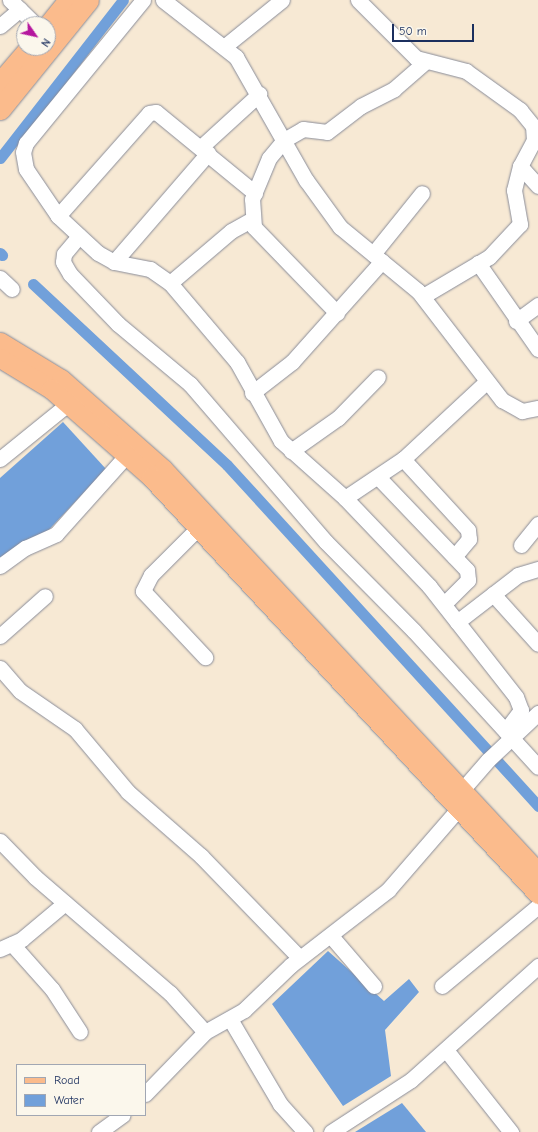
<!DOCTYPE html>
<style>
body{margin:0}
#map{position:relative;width:538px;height:1132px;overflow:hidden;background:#f7e9d4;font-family:"Comic Neue",sans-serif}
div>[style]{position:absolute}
.water>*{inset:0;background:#71a0da}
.canal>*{height:11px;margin:-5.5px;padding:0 5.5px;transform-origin:5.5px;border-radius:5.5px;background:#71a0da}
.roads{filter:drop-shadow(0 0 1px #898c99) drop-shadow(0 0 1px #898c99)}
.minor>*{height:15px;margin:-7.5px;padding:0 7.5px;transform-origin:7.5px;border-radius:7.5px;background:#fff}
.major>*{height:19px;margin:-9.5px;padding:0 9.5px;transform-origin:9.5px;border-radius:9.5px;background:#fbbb8c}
.highway>*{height:21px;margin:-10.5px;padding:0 10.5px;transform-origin:10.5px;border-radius:10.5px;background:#fbbb8c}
span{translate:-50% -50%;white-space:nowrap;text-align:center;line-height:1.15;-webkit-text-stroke:3.5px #fbf7ec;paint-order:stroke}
.legend{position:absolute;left:16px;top:1064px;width:130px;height:52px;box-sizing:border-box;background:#fbf7ec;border:1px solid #a1a7b3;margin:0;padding:5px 7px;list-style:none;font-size:12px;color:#1b2f5e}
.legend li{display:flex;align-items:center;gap:8px;height:20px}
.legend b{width:20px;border:1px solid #a1a7b3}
.north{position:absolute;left:16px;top:16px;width:40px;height:40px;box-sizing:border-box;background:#fbf7ec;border:1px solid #a1a7b3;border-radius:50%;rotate:124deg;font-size:11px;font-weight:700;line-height:16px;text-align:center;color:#1b2f5e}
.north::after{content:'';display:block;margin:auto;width:14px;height:18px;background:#b5179e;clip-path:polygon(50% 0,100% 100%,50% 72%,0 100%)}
.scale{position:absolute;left:392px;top:24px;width:82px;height:18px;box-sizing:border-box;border:2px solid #1b2f5e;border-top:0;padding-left:5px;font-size:12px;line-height:14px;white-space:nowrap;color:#1b2f5e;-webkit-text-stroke:3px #fbf7ec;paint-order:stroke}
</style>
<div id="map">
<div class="water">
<div style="clip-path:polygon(63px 422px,106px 469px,44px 535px,0 558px,0 478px)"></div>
<div style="clip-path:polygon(328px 951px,384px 1001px,409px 979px,419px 992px,385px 1030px,391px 1076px,343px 1106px,272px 1004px)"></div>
<div style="clip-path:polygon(402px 1103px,426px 1132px,355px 1132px)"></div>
</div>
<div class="canal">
<div style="left:0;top:158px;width:200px;rotate:-52.1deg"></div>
<div style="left:0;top:253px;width:3px;rotate:45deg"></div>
<div style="left:33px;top:284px;width:265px;rotate:43deg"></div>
<div style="left:227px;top:465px;width:462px;rotate:47.6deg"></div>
</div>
<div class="roads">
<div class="minor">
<div style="left:10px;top:0;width:35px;rotate:44deg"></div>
<div style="left:143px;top:0;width:185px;rotate:129.3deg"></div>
<div style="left:26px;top:143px;width:9px;rotate:108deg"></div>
<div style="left:23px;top:152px;width:17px;rotate:80deg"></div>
<div style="left:26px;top:169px;width:57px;rotate:55.8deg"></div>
<div style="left:58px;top:216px;width:54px;rotate:42.8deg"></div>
<div style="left:98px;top:253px;width:18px;rotate:29deg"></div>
<div style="left:114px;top:262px;width:37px;rotate:11deg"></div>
<div style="left:150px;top:269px;width:24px;rotate:35deg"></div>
<div style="left:170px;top:283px;width:104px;rotate:49.7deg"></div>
<div style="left:237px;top:362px;width:90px;rotate:60.9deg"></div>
<div style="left:281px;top:441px;width:86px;rotate:41.7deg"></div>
<div style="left:163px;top:0;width:93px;rotate:38deg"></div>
<div style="left:236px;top:57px;width:142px;rotate:60.4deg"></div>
<div style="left:306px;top:180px;width:58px;rotate:54.1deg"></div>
<div style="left:340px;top:227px;width:101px;rotate:39.4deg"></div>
<div style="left:418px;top:291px;width:138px;rotate:52.4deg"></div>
<div style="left:502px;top:400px;width:23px;rotate:29deg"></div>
<div style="left:522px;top:411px;width:16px;rotate:-11deg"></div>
<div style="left:358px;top:0;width:82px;rotate:45deg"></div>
<div style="left:416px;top:58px;width:52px;rotate:14.6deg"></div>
<div style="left:466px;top:71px;width:67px;rotate:35.8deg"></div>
<div style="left:520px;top:110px;width:21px;rotate:51deg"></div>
<div style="left:533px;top:126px;width:14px;rotate:86deg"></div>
<div style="left:534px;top:140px;width:30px;rotate:118deg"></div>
<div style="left:520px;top:166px;width:25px;rotate:104deg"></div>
<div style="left:514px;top:190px;width:35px;rotate:80deg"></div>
<div style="left:520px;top:224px;width:45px;rotate:133.2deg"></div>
<div style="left:489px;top:257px;width:77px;rotate:149.4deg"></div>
<div style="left:0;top:26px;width:26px;rotate:-40deg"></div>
<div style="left:225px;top:46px;width:73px;rotate:-38.9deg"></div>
<div style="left:201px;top:147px;width:79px;rotate:-42.4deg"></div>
<div style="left:520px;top:166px;width:27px;rotate:48deg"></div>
<div style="left:58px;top:216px;width:137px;rotate:-48.5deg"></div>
<div style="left:149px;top:113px;width:7px;rotate:-8deg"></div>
<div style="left:156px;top:112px;width:128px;rotate:39.3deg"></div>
<div style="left:79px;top:236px;width:23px;rotate:130deg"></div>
<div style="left:64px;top:254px;width:8px;rotate:97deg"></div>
<div style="left:63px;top:262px;width:14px;rotate:60deg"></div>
<div style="left:70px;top:274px;width:69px;rotate:46.2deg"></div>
<div style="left:118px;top:324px;width:94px;rotate:39.8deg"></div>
<div style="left:190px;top:384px;width:208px;rotate:49.3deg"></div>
<div style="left:326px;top:542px;width:125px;rotate:45.3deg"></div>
<div style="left:414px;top:631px;width:184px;rotate:47.6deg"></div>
<div style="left:373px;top:254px;width:78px;rotate:-51.2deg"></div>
<div style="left:114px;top:262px;width:144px;rotate:-49.2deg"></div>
<div style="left:478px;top:263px;width:105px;rotate:55.1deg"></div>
<div style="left:0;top:278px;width:16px;rotate:43deg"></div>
<div style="left:170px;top:283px;width:80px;rotate:-40.4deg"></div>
<div style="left:231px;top:231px;width:23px;rotate:-29deg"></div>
<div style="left:337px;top:313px;width:120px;rotate:-134deg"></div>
<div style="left:254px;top:227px;width:28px;rotate:-94deg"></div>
<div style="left:252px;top:199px;width:44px;rotate:-67.5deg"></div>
<div style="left:269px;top:158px;width:23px;rotate:-50deg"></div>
<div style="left:284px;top:140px;width:22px;rotate:-30deg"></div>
<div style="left:303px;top:129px;width:24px;rotate:7deg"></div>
<div style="left:327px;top:132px;width:43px;rotate:-37.4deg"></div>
<div style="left:361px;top:106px;width:37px;rotate:-27deg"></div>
<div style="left:394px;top:89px;width:41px;rotate:-41.1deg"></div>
<div style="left:516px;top:321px;width:27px;rotate:-36deg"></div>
<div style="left:486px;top:382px;width:113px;rotate:137.1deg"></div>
<div style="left:403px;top:459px;width:70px;rotate:146.1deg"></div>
<div style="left:345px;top:498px;width:122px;rotate:46.3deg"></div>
<div style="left:429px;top:586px;width:141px;rotate:51.9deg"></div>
<div style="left:516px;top:697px;width:14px;rotate:69deg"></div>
<div style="left:521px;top:710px;width:26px;rotate:127deg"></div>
<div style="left:252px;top:393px;width:51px;rotate:-37.8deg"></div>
<div style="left:292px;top:362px;width:135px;rotate:-48.3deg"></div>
<div style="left:291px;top:451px;width:57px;rotate:-35.1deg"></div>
<div style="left:338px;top:418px;width:57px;rotate:-45.7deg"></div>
<div style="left:0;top:459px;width:87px;rotate:-39deg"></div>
<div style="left:403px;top:459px;width:96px;rotate:47.5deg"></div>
<div style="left:468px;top:530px;width:9px;rotate:84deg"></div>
<div style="left:469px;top:539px;width:23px;rotate:130deg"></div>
<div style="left:378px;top:477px;width:129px;rotate:46.3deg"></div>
<div style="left:467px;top:570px;width:10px;rotate:84deg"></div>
<div style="left:468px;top:580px;width:34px;rotate:135deg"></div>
<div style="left:199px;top:527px;width:68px;rotate:135deg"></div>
<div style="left:151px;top:575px;width:18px;rotate:117deg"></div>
<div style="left:143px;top:591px;width:91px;rotate:46.8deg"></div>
<div style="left:521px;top:545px;width:27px;rotate:-51deg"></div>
<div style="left:0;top:566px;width:31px;rotate:-36deg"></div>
<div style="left:25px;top:548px;width:34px;rotate:-24deg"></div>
<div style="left:56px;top:534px;width:106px;rotate:-48.1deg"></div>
<div style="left:493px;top:594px;width:67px;rotate:48deg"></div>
<div style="left:457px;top:622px;width:77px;rotate:-37.6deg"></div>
<div style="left:518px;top:575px;width:21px;rotate:-17deg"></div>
<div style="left:0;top:636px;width:60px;rotate:-41.6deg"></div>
<div style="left:0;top:668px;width:30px;rotate:49deg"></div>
<div style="left:20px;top:691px;width:67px;rotate:34.6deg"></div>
<div style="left:75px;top:729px;width:82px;rotate:49.9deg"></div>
<div style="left:128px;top:792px;width:97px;rotate:41.2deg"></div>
<div style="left:201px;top:856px;width:142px;rotate:45.9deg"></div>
<div style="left:455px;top:798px;width:50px;rotate:-49deg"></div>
<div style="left:488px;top:760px;width:69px;rotate:-43.2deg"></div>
<div style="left:0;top:841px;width:50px;rotate:45.8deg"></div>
<div style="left:35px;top:877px;width:178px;rotate:40.7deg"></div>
<div style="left:170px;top:993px;width:52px;rotate:48.1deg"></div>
<div style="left:331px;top:936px;width:66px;rotate:49.3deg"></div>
<div style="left:12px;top:944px;width:60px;rotate:48.4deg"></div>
<div style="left:52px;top:989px;width:51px;rotate:56.9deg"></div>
<div style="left:0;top:949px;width:24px;rotate:-24deg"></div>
<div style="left:22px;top:939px;width:56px;rotate:-39.9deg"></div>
<div style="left:442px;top:986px;width:125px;rotate:-39.8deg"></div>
<div style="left:230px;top:1019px;width:99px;rotate:59.5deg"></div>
<div style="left:280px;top:1104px;width:38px;rotate:48deg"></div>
<div style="left:446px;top:1050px;width:105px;rotate:51.6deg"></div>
<div style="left:145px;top:1094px;width:86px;rotate:-45.9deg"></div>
<div style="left:205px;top:1032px;width:45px;rotate:-29.4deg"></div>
<div style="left:244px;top:1010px;width:65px;rotate:-43.8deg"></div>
<div style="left:291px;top:965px;width:123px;rotate:-37.7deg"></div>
<div style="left:388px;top:890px;width:110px;rotate:-49.1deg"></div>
<div style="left:99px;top:1132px;width:29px;rotate:-36deg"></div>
<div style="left:331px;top:1132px;width:95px;rotate:-33deg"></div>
<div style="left:411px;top:1080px;width:171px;rotate:-41.9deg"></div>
</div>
<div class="major">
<div style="left:0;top:342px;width:71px;rotate:31.2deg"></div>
<div style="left:61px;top:379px;width:136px;rotate:41.4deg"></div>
<div style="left:163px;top:469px;width:550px;rotate:47.06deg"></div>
<div style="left:0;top:358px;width:60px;rotate:31.3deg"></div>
<div style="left:51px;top:389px;width:133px;rotate:41.3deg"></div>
<div style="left:151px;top:477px;width:569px;rotate:47.14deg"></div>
</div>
<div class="highway">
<div style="left:48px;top:26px;width:33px;rotate:-51deg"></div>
<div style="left:0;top:83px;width:46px;rotate:-49.4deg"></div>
<div style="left:0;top:109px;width:140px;rotate:-51.1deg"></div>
</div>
</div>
<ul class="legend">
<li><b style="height:5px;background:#fbbb8c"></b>Road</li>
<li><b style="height:11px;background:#71a0da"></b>Water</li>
</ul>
<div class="north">N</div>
<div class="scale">50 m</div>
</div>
